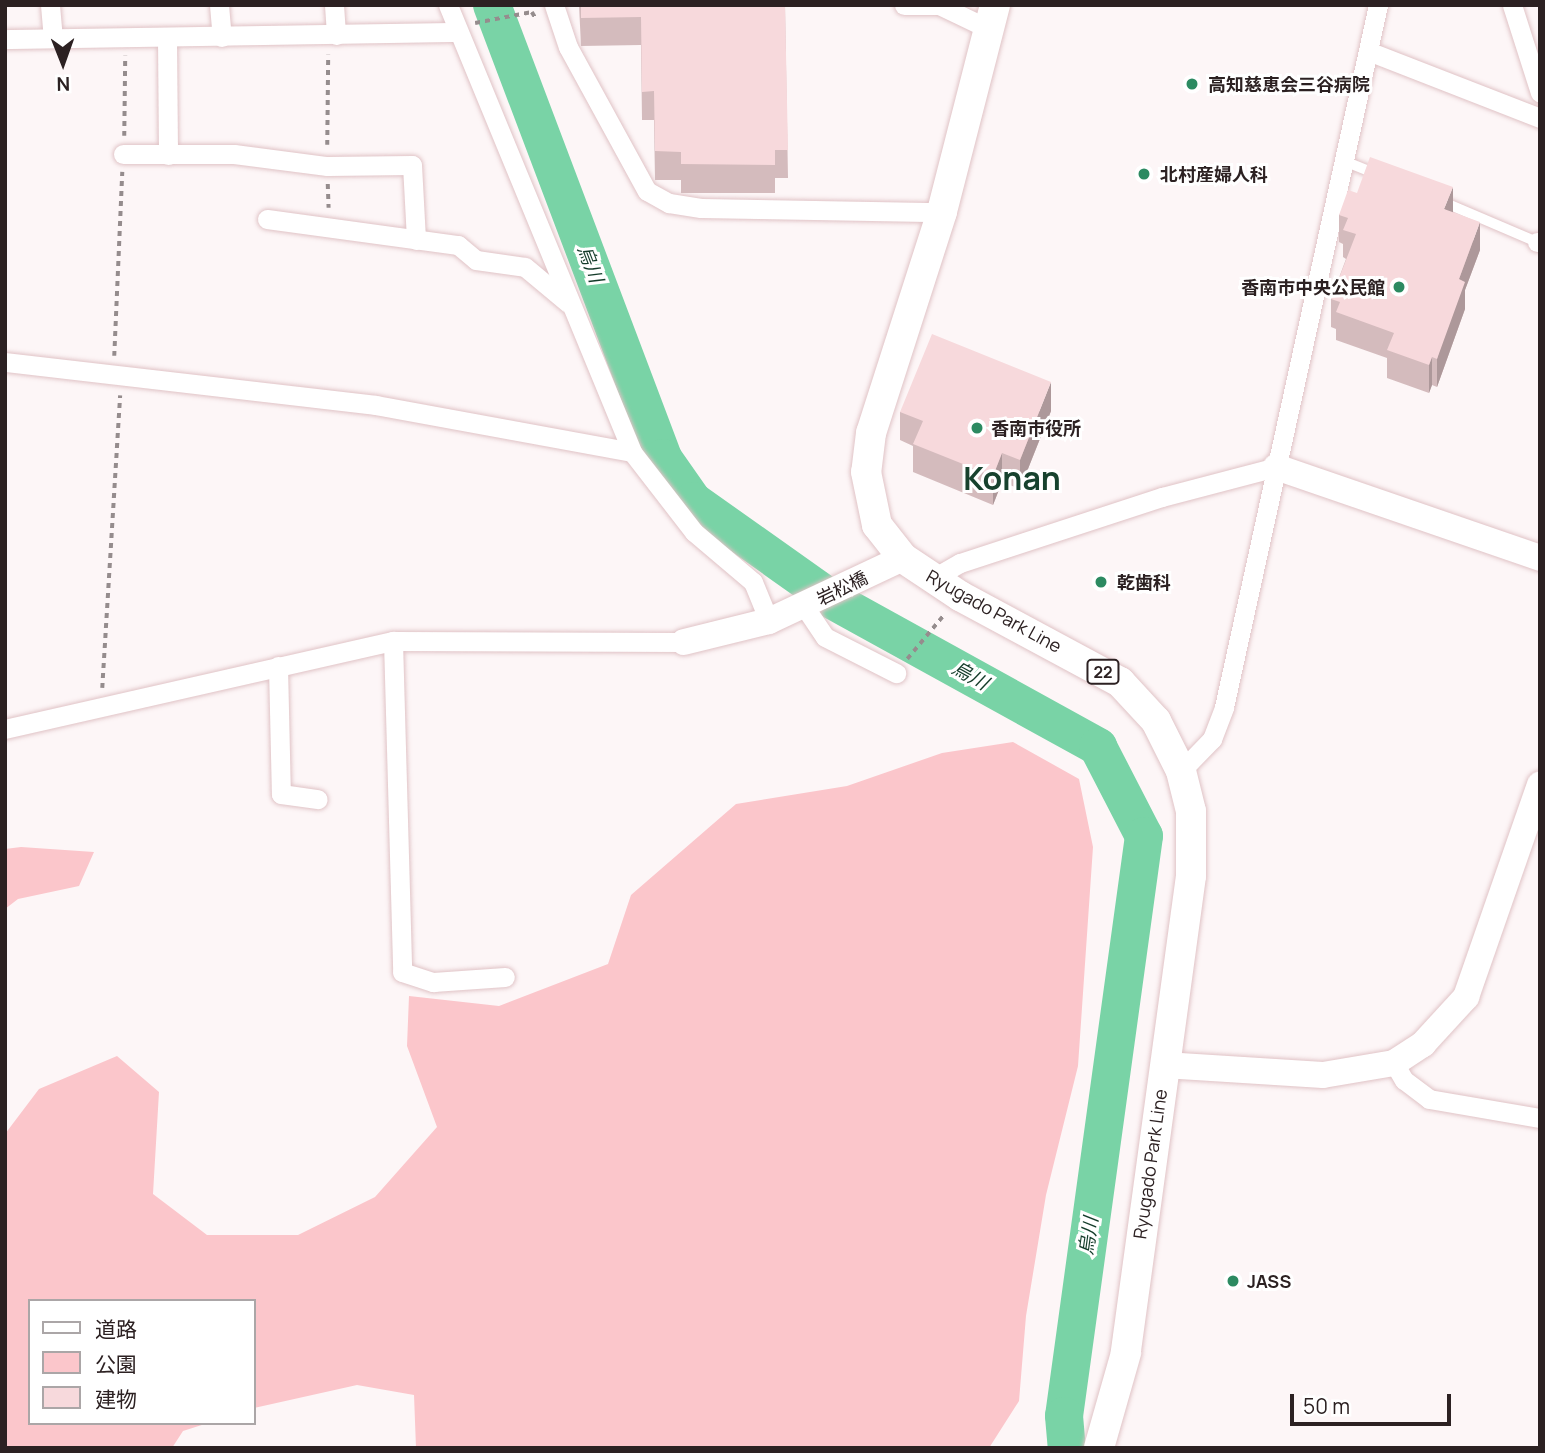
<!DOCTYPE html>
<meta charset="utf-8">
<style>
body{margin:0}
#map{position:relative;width:1545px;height:1453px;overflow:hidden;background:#fdf6f7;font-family:Manrope,"Noto Sans JP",sans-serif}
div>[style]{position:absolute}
.green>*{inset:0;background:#fbc6cb}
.river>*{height:38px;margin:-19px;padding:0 19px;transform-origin:19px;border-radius:19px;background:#79d3a6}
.path>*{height:3.5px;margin-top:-1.75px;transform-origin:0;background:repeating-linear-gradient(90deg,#958c8d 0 5px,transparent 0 10px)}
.roads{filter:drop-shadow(0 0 2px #e0c3c6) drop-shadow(0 0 2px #e0c3c6)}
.lane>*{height:10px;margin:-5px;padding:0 5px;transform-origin:5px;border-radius:5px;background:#fff}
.street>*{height:19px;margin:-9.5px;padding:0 9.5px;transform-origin:9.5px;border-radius:9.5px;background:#fff}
.secondary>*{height:26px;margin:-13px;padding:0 13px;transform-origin:13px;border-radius:13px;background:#fff}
.primary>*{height:30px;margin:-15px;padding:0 15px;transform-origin:15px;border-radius:15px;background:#fff}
.wall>*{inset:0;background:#d4bbbd}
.shaded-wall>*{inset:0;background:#ad989a}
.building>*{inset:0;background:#f7d9dc}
.dots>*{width:19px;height:19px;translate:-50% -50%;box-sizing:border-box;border:4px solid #fff;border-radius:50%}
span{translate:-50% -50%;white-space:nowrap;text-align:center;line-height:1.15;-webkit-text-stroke:6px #fff;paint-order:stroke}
.shield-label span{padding:2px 5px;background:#fff;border:2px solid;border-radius:5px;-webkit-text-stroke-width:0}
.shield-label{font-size:16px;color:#2c2122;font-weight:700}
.poi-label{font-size:18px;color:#2c2122;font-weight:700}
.left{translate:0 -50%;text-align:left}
.right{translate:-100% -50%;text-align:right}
.street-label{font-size:18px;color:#2c2122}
.water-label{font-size:19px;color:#133b29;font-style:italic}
.town-label{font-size:32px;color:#17422e;font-weight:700}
.frame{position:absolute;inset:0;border:7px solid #2c2122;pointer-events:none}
.legend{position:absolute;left:28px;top:1299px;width:228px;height:126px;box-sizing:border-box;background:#fff;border:2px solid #aba6a7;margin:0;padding:9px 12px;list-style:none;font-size:21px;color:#2c2122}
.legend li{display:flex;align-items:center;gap:14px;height:35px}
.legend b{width:35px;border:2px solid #aba6a7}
.north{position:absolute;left:28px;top:28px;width:70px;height:70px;-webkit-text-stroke:5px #fff;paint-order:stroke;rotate:179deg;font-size:19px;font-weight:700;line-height:28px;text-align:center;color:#2c2122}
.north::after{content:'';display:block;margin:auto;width:24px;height:32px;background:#2c2122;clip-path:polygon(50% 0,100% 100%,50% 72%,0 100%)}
.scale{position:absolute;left:1290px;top:1394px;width:161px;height:32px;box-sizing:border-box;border:4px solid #2c2122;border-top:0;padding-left:9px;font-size:21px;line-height:24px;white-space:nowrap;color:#2c2122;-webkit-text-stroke:5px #fff;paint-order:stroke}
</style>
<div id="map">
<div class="green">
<div style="clip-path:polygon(1013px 742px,1079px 779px,1093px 847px,1078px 1066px,1046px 1195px,1026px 1316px,1019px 1401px,989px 1448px,416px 1448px,414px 1395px,357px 1385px,254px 1408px,254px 1301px,30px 1301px,30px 1423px,208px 1423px,183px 1431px,172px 1448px,5px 1448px,5px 1134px,39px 1089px,117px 1056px,159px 1092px,153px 1194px,207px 1235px,298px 1235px,375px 1197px,437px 1127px,407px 1046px,409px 996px,499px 1006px,608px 964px,631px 895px,736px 804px,847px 786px,942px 753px)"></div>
<div style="clip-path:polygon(21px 847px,94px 852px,79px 886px,18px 899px,5px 909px,5px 849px)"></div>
</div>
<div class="river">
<div style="left:492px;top:5px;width:484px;rotate:69.3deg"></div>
<div style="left:663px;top:458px;width:52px;rotate:55.1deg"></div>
<div style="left:693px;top:501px;width:173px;rotate:35.3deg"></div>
<div style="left:834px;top:601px;width:302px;rotate:28.9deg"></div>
<div style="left:1098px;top:747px;width:100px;rotate:62.7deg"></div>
<div style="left:1144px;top:836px;width:585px;rotate:97.85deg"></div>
<div style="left:1064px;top:1416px;width:32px;rotate:85deg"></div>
</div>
<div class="path">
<div style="left:475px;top:23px;width:58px;rotate:-10.9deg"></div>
<div style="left:532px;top:12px;width:8px;rotate:60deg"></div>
<div style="left:124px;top:136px;width:80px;rotate:-89.3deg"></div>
<div style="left:327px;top:145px;width:90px;rotate:-89.4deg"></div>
<div style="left:328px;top:184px;width:24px;rotate:88deg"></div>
<div style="left:114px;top:356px;width:184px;rotate:-87.5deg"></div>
<div style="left:907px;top:659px;width:56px;rotate:-50.1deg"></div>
<div style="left:102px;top:688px;width:293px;rotate:-86.5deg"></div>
</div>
<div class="roads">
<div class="lane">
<div style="left:1344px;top:161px;width:35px;rotate:22deg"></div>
<div style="left:1441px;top:201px;width:104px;rotate:23.1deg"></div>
</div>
<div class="street">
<div style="left:50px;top:5px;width:33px;rotate:85deg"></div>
<div style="left:219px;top:5px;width:32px;rotate:85deg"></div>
<div style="left:334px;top:5px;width:30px;rotate:86deg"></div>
<div style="left:448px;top:5px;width:483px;rotate:67.6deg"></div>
<div style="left:632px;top:452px;width:101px;rotate:52.2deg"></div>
<div style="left:694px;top:532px;width:77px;rotate:40.3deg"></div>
<div style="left:753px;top:582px;width:42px;rotate:67.7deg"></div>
<div style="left:554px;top:5px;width:44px;rotate:71.6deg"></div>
<div style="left:568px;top:47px;width:164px;rotate:61.3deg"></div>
<div style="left:647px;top:191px;width:25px;rotate:29deg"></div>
<div style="left:669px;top:203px;width:32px;rotate:9deg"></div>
<div style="left:701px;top:208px;width:241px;rotate:1deg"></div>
<div style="left:904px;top:5px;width:35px"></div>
<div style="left:939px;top:5px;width:55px;rotate:25.6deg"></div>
<div style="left:1512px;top:5px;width:92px;rotate:72.3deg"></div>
<div style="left:167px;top:38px;width:117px;rotate:89.5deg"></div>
<div style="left:5px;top:39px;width:453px;rotate:-0.9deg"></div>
<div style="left:1368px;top:51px;width:185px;rotate:21.3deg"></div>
<div style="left:123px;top:154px;width:111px"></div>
<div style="left:234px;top:154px;width:94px;rotate:7.4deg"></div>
<div style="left:327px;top:166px;width:85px;rotate:-0.7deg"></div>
<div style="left:412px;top:165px;width:75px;rotate:86.9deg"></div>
<div style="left:267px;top:219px;width:193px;rotate:7.8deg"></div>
<div style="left:458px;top:245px;width:23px;rotate:40deg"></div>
<div style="left:476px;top:260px;width:49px;rotate:8.1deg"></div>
<div style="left:525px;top:267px;width:56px;rotate:39.9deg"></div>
<div style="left:1537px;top:242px;width:3px"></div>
<div style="left:5px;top:362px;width:373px;rotate:6.6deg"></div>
<div style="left:376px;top:405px;width:260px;rotate:10.4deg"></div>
<div style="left:932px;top:579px;width:32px;rotate:-30deg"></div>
<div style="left:960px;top:563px;width:213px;rotate:-18.1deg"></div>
<div style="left:1162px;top:497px;width:118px;rotate:-14.7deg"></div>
<div style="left:804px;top:606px;width:37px;rotate:56deg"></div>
<div style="left:825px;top:637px;width:80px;rotate:26.9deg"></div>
<div style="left:393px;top:641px;width:331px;rotate:88.4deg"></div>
<div style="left:402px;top:972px;width:33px;rotate:18deg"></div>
<div style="left:433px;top:982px;width:72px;rotate:-4deg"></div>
<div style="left:278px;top:666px;width:128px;rotate:88.7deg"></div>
<div style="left:281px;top:794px;width:37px;rotate:8deg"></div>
<div style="left:5px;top:729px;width:398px;rotate:-12.8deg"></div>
<div style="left:393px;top:641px;width:291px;rotate:0.2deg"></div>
<div style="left:1181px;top:771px;width:45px;rotate:-45.9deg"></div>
<div style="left:1212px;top:739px;width:34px;rotate:-69deg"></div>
<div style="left:1224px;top:707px;width:719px;rotate:-77.63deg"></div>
<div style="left:1394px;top:1063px;width:20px;rotate:60deg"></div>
<div style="left:1404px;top:1080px;width:31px;rotate:37deg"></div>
<div style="left:1429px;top:1099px;width:113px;rotate:9.7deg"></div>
</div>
<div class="secondary">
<div style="left:1276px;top:467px;width:279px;rotate:19deg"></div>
<div style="left:684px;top:642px;width:88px;rotate:-13.9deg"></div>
<div style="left:769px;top:621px;width:148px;rotate:-25.2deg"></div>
<div style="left:1164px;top:1065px;width:159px;rotate:3.6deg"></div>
<div style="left:1323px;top:1075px;width:72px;rotate:-9.6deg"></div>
<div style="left:1394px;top:1063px;width:35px;rotate:-33deg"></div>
<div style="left:1423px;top:1044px;width:64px;rotate:-47.5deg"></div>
<div style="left:1466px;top:997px;width:225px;rotate:-70.8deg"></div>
</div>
<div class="primary">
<div style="left:995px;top:5px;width:214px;rotate:104.4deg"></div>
<div style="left:942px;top:212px;width:232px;rotate:107.8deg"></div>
<div style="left:871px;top:433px;width:39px;rotate:97deg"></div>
<div style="left:866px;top:472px;width:54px;rotate:78.3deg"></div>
<div style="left:877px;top:525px;width:42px;rotate:51.8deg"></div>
<div style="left:903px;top:558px;width:69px;rotate:33.7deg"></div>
<div style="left:960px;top:596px;width:182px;rotate:28.3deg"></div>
<div style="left:1120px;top:682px;width:53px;rotate:47.3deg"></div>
<div style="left:1156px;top:721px;width:56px;rotate:63.4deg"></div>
<div style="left:1181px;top:771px;width:41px;rotate:76deg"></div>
<div style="left:1191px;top:811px;width:65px;rotate:90deg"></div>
<div style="left:1191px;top:876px;width:481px;rotate:97.8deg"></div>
<div style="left:1126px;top:1353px;width:99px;rotate:105.9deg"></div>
</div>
</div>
<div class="wall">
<div style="clip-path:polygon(579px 5px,785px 5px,788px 178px,775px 178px,775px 193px,681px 193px,681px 180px,655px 180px,654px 120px,642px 120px,641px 45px,581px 46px)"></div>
<div style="clip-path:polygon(1357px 193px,1453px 212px,1480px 250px,1465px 290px,1465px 309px,1437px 387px,1432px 385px,1429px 393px,1387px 378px,1387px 358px,1336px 340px,1336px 329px,1331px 327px,1331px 299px,1346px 259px,1343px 257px,1343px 244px,1339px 242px,1339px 215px)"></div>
<div style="clip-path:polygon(1051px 411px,1020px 489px,1002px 482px,993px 505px,913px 472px,913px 446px,900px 440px,900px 412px)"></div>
</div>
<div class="shaded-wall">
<div style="clip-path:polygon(1453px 187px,1453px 215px,1444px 209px)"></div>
<div style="clip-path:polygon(1480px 222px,1480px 250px,1465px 290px,1465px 309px,1437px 387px,1437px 359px,1459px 279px)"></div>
<div style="clip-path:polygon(1432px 357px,1432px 385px,1429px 393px,1429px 365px)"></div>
<div style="clip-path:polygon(1051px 382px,1051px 411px,1020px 489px,1020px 460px)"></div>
<div style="clip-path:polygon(1002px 453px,1002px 482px,993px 505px,993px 476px)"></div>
</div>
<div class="building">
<div style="clip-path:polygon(581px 5px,785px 5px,788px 150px,775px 150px,775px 165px,681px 164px,681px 152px,655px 151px,654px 91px,642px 92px,641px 17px,581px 18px)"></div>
<div style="clip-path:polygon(1370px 157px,1453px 187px,1444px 209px,1480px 222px,1459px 279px,1465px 282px,1437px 359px,1432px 357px,1429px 365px,1387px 350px,1394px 333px,1336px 312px,1340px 302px,1331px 299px,1356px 234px,1343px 230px,1348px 218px,1339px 215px,1348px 190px,1357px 193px)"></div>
<div style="clip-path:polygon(932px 334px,1051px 382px,1020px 460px,1002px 453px,993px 476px,913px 444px,923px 421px,900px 412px)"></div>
</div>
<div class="dots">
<div style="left:1192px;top:84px;background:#2c8a61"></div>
<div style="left:1144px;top:174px;background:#2c8a61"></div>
<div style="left:1399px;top:287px;background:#2c8a61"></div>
<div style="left:977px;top:428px;background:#2c8a61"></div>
<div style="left:1101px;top:582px;background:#2c8a61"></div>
<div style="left:1233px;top:1281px;background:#2c8a61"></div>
</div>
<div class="shield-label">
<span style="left:1103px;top:672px">22</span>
</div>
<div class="poi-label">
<span class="left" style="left:1208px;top:84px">高知慈恵会三谷病院</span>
<span class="left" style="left:1160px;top:174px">北村産婦人科</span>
<span class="right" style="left:1385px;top:287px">香南市中央公民館</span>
<span class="left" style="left:991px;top:428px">香南市役所</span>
<span class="left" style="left:1117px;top:582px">乾歯科</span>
<span class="left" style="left:1247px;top:1281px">JASS</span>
</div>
<div class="street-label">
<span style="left:842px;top:588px;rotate:-26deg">岩松橋</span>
<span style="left:994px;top:611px;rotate:29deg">Ryugado Park Line</span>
<span style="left:1150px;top:1164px;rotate:-82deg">Ryugado Park Line</span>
</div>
<div class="water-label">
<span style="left:590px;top:264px;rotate:69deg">烏川</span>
<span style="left:970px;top:676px;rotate:29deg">烏川</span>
<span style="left:1089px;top:1236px;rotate:-82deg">烏川</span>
</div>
<div class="town-label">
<span style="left:1012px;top:478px">Konan</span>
</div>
<div class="frame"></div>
<ul class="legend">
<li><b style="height:9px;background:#fff"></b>道路</li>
<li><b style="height:19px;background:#fbc6cb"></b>公園</li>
<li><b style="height:19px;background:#f7d9dc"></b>建物</li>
</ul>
<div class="north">N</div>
<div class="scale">50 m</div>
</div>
